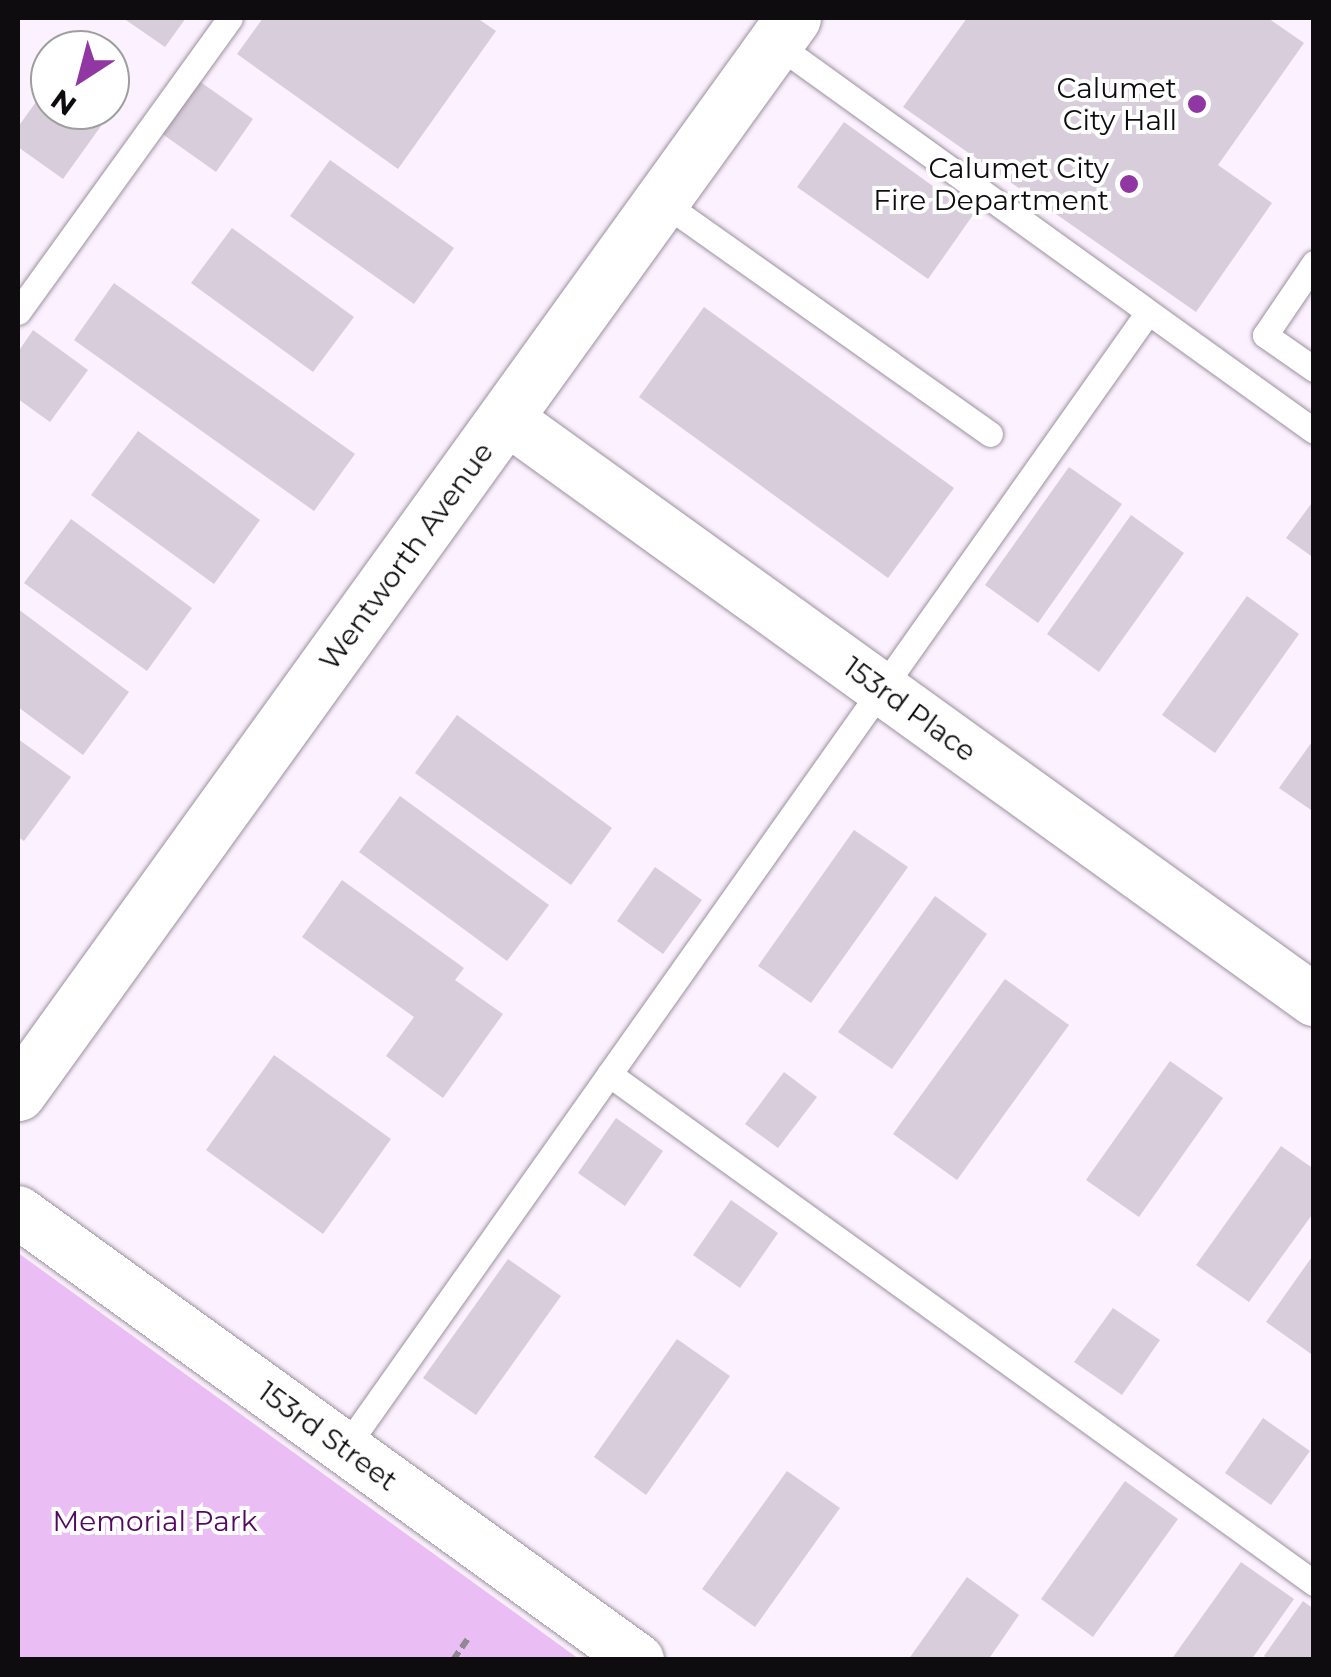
<!DOCTYPE html>
<style>
body{margin:0}
#map{position:relative;width:1331px;height:1677px;overflow:hidden;background:#fcf1ff;font-family:Montserrat,sans-serif}
div>[style]{position:absolute}
.green>*{inset:0;background:#ebbdf5}
.building>*{inset:0;background:#d8cdda}
.path>*{height:6px;margin-top:-3px;transform-origin:0;background:repeating-linear-gradient(90deg,#908892 0 10px,transparent 0 15px)}
.roads{filter:drop-shadow(0 0 2px #9c919e) drop-shadow(0 0 2px #9c919e)}
.service>*{height:25px;margin:-12.5px;padding:0 12.5px;transform-origin:12.5px;border-radius:12.5px;background:#fff}
.minor>*{height:52px;margin:-26px;padding:0 26px;transform-origin:26px;border-radius:26px;background:#fff}
.tertiary>*{height:55px;margin:-27.5px;padding:0 27.5px;transform-origin:27.5px;border-radius:27.5px;background:#fff}
.dots>*{width:28px;height:28px;translate:-50% -50%;box-sizing:border-box;border:5px solid #fff;border-radius:50%}
span{translate:-50% -50%;white-space:nowrap;text-align:center;line-height:1.15;-webkit-text-stroke:8px #fff;paint-order:stroke}
.poi-label{font-size:28px;color:#0f0c10}
.right{translate:-100% -50%;text-align:right}
.street-label{font-size:28px;color:#0f0c10}
.park-label{font-size:28px;color:#530862}
.frame{position:absolute;inset:0;border:20px solid #0f0c10;pointer-events:none}
.north{position:absolute;left:30px;top:30px;width:100px;height:100px;box-sizing:border-box;background:#fff;border:2px solid #9f9e9f;border-radius:50%;rotate:216deg;font-size:28px;font-weight:700;line-height:40px;text-align:center;color:#0f0c10}
.north::after{content:'';display:block;margin:auto;width:35px;height:45px;background:#9037a3;clip-path:polygon(50% 0,100% 100%,50% 72%,0 100%)}
</style>
<div id="map">
<div class="green">
<div style="clip-path:polygon(18px 1253px,21px 1255px,579px 1659px,18px 1659px)"></div>
</div>
<div class="building">
<div style="clip-path:polygon(123px 18px,186px 18px,165px 47px)"></div>
<div style="clip-path:polygon(263px 18px,477px 18px,496px 31px,398px 169px,237px 54px)"></div>
<div style="clip-path:polygon(967px 18px,1268px 18px,1304px 43px,1218px 165px,1272px 203px,1196px 312px,903px 107px)"></div>
<div style="clip-path:polygon(199px 81px,253px 119px,216px 172px,161px 133px)"></div>
<div style="clip-path:polygon(46px 88px,50px 110px,78px 110px,101px 126px,63px 179px,18px 147px,18px 127px)"></div>
<div style="clip-path:polygon(844px 122px,973px 215px,928px 279px,797px 187px)"></div>
<div style="clip-path:polygon(330px 160px,454px 248px,414px 304px,290px 216px)"></div>
<div style="clip-path:polygon(232px 228px,354px 317px,313px 372px,191px 283px)"></div>
<div style="clip-path:polygon(114px 283px,355px 454px,314px 511px,74px 340px)"></div>
<div style="clip-path:polygon(704px 307px,954px 488px,888px 578px,639px 397px)"></div>
<div style="clip-path:polygon(33px 330px,88px 370px,50px 422px,18px 399px,18px 352px)"></div>
<div style="clip-path:polygon(138px 431px,260px 520px,214px 584px,91px 495px)"></div>
<div style="clip-path:polygon(1069px 467px,1122px 504px,1038px 623px,985px 585px)"></div>
<div style="clip-path:polygon(1314px 500px,1314px 558px,1286px 538px)"></div>
<div style="clip-path:polygon(1131px 515px,1184px 553px,1099px 672px,1047px 634px)"></div>
<div style="clip-path:polygon(71px 519px,192px 608px,147px 671px,24px 583px)"></div>
<div style="clip-path:polygon(1247px 596px,1299px 634px,1215px 753px,1162px 715px)"></div>
<div style="clip-path:polygon(18px 609px,129px 692px,83px 755px,18px 707px)"></div>
<div style="clip-path:polygon(457px 715px,612px 828px,571px 885px,415px 773px)"></div>
<div style="clip-path:polygon(18px 739px,71px 777px,24px 841px,18px 837px)"></div>
<div style="clip-path:polygon(1314px 739px,1314px 812px,1279px 788px)"></div>
<div style="clip-path:polygon(400px 796px,549px 905px,507px 961px,359px 852px)"></div>
<div style="clip-path:polygon(854px 830px,908px 867px,811px 1003px,758px 966px)"></div>
<div style="clip-path:polygon(655px 867px,702px 900px,663px 954px,617px 921px)"></div>
<div style="clip-path:polygon(342px 880px,464px 968px,455px 980px,503px 1014px,443px 1098px,386px 1056px,414px 1017px,302px 937px)"></div>
<div style="clip-path:polygon(935px 896px,987px 934px,892px 1069px,838px 1032px)"></div>
<div style="clip-path:polygon(1005px 979px,1069px 1025px,957px 1180px,893px 1134px)"></div>
<div style="clip-path:polygon(274px 1055px,391px 1139px,323px 1234px,206px 1150px)"></div>
<div style="clip-path:polygon(1170px 1061px,1223px 1098px,1139px 1217px,1086px 1180px)"></div>
<div style="clip-path:polygon(784px 1072px,817px 1097px,778px 1148px,745px 1124px)"></div>
<div style="clip-path:polygon(616px 1118px,663px 1151px,625px 1206px,578px 1173px)"></div>
<div style="clip-path:polygon(1281px 1146px,1314px 1169px,1314px 1212px,1249px 1302px,1196px 1265px)"></div>
<div style="clip-path:polygon(731px 1200px,778px 1233px,740px 1288px,693px 1255px)"></div>
<div style="clip-path:polygon(1314px 1254px,1314px 1356px,1266px 1322px)"></div>
<div style="clip-path:polygon(508px 1259px,561px 1296px,476px 1415px,423px 1378px)"></div>
<div style="clip-path:polygon(1113px 1308px,1160px 1340px,1122px 1395px,1074px 1362px)"></div>
<div style="clip-path:polygon(677px 1339px,730px 1376px,646px 1495px,594px 1457px)"></div>
<div style="clip-path:polygon(1263px 1418px,1310px 1451px,1271px 1505px,1225px 1473px)"></div>
<div style="clip-path:polygon(787px 1471px,840px 1508px,755px 1627px,702px 1589px)"></div>
<div style="clip-path:polygon(1125px 1481px,1178px 1519px,1093px 1637px,1041px 1599px)"></div>
<div style="clip-path:polygon(1241px 1562px,1294px 1599px,1251px 1660px,1171px 1660px)"></div>
<div style="clip-path:polygon(967px 1577px,1019px 1615px,988px 1660px,908px 1660px)"></div>
<div style="clip-path:polygon(1303px 1601px,1314px 1609px,1314px 1660px,1269px 1660px,1264px 1656px)"></div>
</div>
<div class="path">
<div style="left:453px;top:1660px;width:28px;rotate:-55deg"></div>
</div>
<div class="roads">
<div class="service">
<div style="left:775px;top:43px;width:664px;rotate:35.75deg"></div>
<div style="left:661px;top:201px;width:403px;rotate:35.3deg"></div>
<div style="left:1314px;top:263px;width:87px;rotate:124.2deg"></div>
<div style="left:1265px;top:335px;width:60px;rotate:34.8deg"></div>
<div style="left:18px;top:312px;width:362px;rotate:-54.2deg"></div>
<div style="left:609px;top:1074px;width:870px;rotate:35.83deg"></div>
<div style="left:345px;top:1448px;width:1391px;rotate:-54.74deg"></div>
</div>
<div class="minor">
<div style="left:506px;top:418px;width:996px;rotate:35.77deg"></div>
<div style="left:18px;top:1212px;width:765px;rotate:35.85deg"></div>
</div>
<div class="tertiary">
<div style="left:18px;top:1093px;width:1325px;rotate:-54.21deg"></div>
</div>
</div>
<div class="dots">
<div style="left:1197px;top:104px;background:#9037a3"></div>
<div style="left:1129px;top:184px;background:#9037a3"></div>
</div>
<div class="poi-label">
<span class="right" style="left:1177px;top:104px">Calumet<br>City Hall</span>
<span class="right" style="left:1109px;top:184px">Calumet City<br>Fire Department</span>
</div>
<div class="street-label">
<span style="left:406px;top:556px;rotate:-54deg">Wentworth Avenue</span>
<span style="left:910px;top:709px;rotate:36deg">153rd Place</span>
<span style="left:328px;top:1436px;rotate:36deg">153rd Street</span>
</div>
<div class="park-label">
<span style="left:155px;top:1521px">Memorial Park</span>
</div>
<div class="frame"></div>
<div class="north">N</div>
</div>
